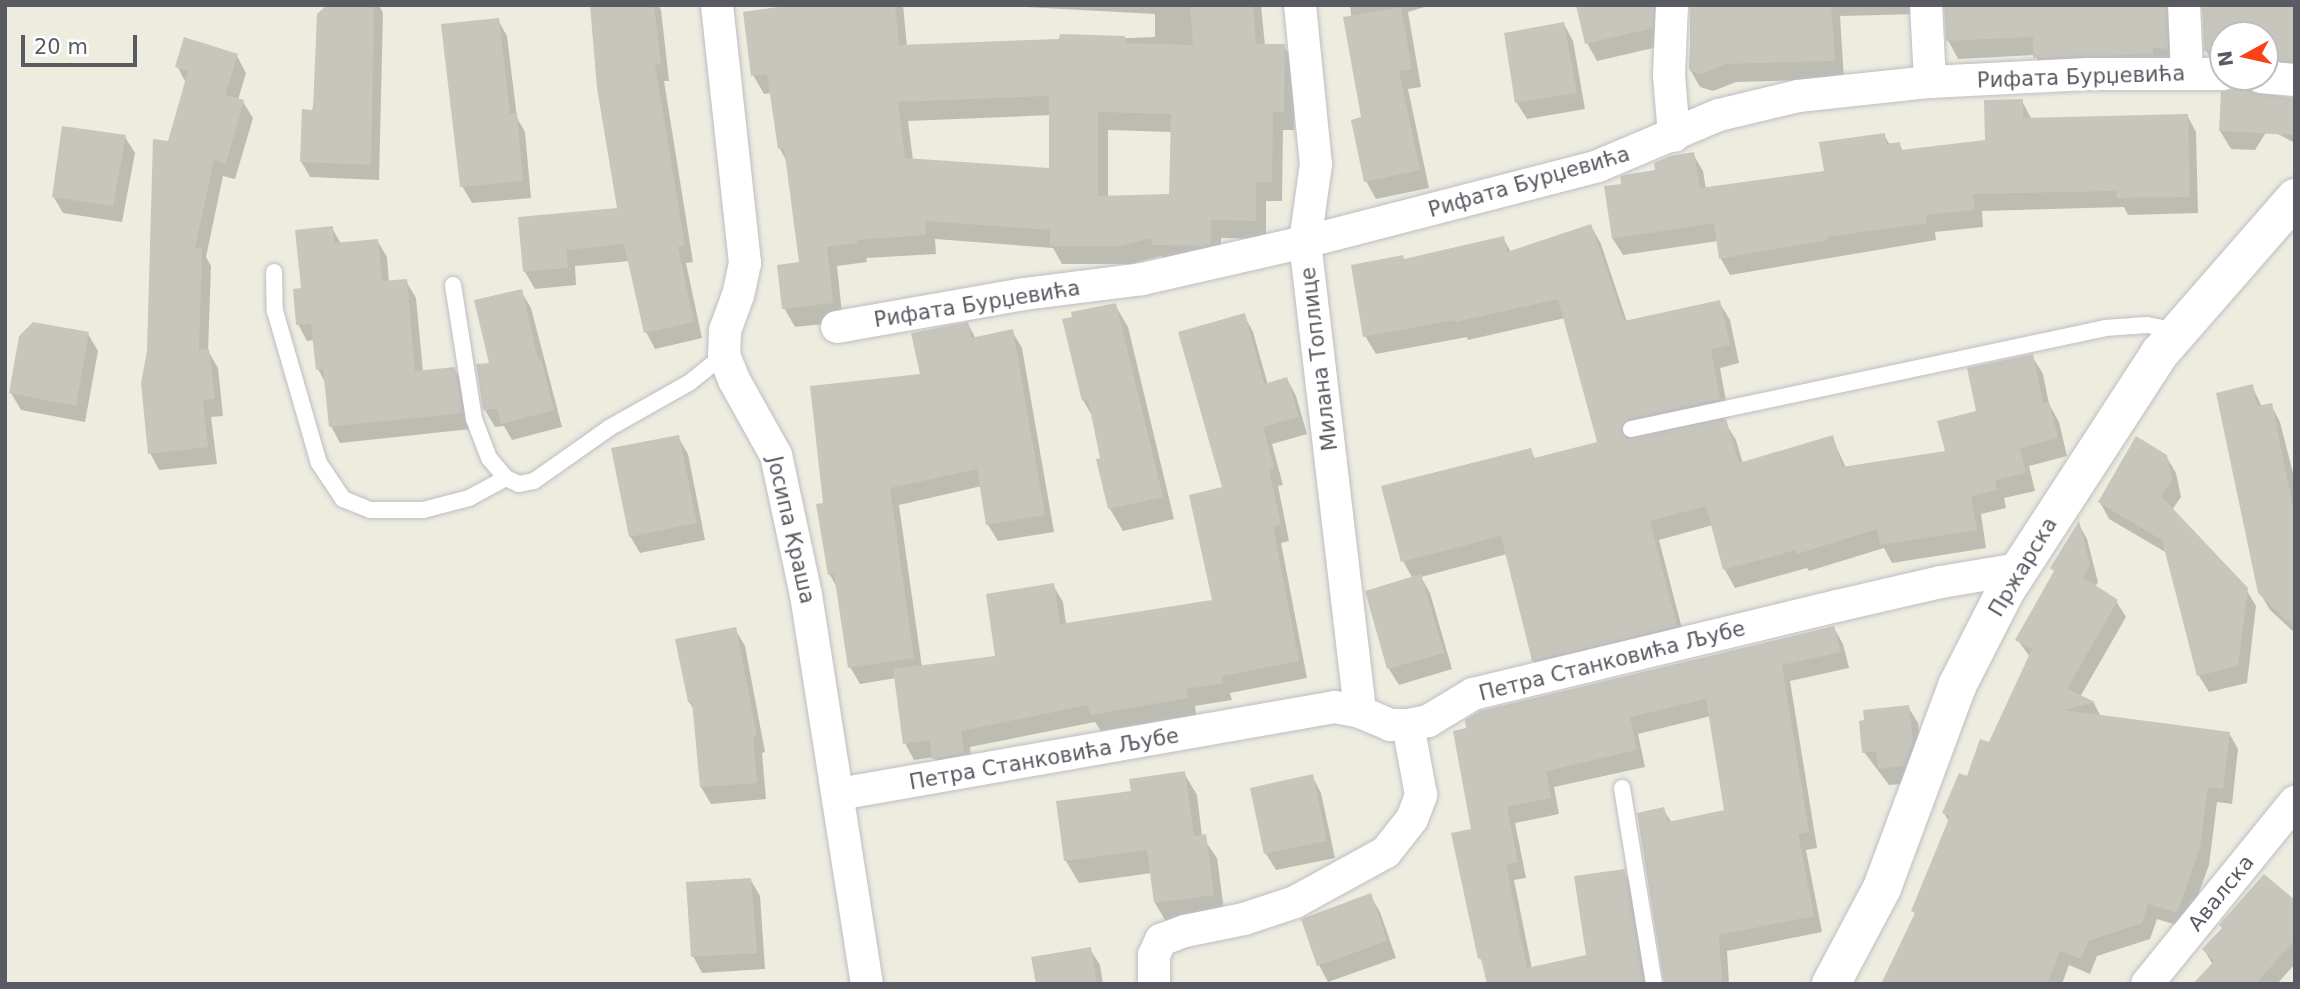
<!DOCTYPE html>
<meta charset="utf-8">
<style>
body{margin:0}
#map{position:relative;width:2300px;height:989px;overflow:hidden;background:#edecdf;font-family:"DejaVu Sans",sans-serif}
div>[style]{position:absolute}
.shadow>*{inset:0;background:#0003}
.building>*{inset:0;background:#c8c5bc}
.roads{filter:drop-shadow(0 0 2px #bcbec5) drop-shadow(0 0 2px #bcbec5)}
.service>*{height:16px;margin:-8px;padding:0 8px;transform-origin:8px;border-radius:8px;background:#fff}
.minor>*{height:32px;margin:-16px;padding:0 16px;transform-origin:16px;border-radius:16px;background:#fff}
.secondary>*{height:38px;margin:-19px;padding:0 19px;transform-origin:19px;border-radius:19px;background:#fff}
span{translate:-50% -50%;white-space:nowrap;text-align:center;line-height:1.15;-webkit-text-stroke:6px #fff;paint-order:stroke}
.street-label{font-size:21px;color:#585c62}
.frame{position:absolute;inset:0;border:7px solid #585c62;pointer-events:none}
.north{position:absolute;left:2209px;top:21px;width:70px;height:70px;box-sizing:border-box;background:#fff;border:2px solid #bcbec0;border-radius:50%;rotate:262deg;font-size:19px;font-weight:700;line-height:28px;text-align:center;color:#585c62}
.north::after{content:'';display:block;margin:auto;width:24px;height:32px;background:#fc4017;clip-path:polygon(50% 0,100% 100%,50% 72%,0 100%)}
.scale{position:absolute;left:21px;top:35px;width:116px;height:32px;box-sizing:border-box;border:4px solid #585c62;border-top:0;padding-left:9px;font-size:21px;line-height:24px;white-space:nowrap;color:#585c62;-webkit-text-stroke:5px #fff;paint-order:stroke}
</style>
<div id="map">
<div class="shadow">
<div style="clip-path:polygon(335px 5px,379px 5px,383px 13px,379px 180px,310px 177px,301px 161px)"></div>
<div style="clip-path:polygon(591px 5px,658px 5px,661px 10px,669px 81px,664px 81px,693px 262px,686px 263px,702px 338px,655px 349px,646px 332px,630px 261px,575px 266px,576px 285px,535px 289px,525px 272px,619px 210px)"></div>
<div style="clip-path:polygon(evenodd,805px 5px,903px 5px,907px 47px,1155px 37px,1155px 14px,987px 5px,1261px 5px,1265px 46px,1284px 46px,1295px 65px,1294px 130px,1283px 130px,1282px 201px,1266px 201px,1266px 239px,1221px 238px,1221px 263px,1165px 264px,1161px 256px,1131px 264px,1062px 264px,1053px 248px,935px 239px,936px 254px,866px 258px,867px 262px,837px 266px,843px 322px,795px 327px,784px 308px,801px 264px,787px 162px,780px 149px,772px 93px,764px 94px,753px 75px,805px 5px,1051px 115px,1051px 170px,913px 160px,908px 121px,1051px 115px,805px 5px,1108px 130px,1172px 132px,1171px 195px,1108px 198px,1108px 130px)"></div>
<div style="clip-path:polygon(1350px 5px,1431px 5px,1408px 12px,1421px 87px,1408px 89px,1429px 188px,1376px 199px,1366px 181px,1363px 119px)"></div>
<div style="clip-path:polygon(1578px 5px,1681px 5px,1662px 46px,1597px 61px,1587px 43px)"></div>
<div style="clip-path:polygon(1686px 5px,1934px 5px,1920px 14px,1840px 16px,1844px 79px,1736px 82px,1713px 91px,1700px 87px,1689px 68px,1692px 7px)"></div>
<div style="clip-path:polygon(1939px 5px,2171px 5px,2177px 67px,2046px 76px,2035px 55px,1958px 59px,1948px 40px,1945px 9px)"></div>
<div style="clip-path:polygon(2202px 5px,2295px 5px,2295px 79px,2263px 79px,2253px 93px,2295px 105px,2295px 143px,2268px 129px,2255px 150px,2231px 149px,2220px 131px,2241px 77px,2265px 77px,2265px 35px,2223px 35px,2223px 69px,2217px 69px,2206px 51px)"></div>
<div style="clip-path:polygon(498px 20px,507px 36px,517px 118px,525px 132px,531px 198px,472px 203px,462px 186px)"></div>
<div style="clip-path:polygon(1564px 24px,1573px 41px,1585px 109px,1527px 119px,1517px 103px)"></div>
<div style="clip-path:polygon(237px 56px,246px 73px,238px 100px,243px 102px,253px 118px,235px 179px,223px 176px,206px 257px,211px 266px,208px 351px,218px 368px,223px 416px,211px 417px,217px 464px,159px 470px,150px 453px,149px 351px,169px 143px,186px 83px,177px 66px)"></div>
<div style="clip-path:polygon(2022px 101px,2032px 120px,2187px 115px,2196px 132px,2198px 213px,2128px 215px,2124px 207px,1982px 211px,1983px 227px,1935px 232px,1936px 240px,1730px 275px,1721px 259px,1718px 241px,1623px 255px,1613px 239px,1624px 185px,1693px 154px,1703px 171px,1706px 189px,1826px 173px,1884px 135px,1890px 145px,1899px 144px,1903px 151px,1987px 142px)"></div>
<div style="clip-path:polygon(125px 137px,135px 153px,122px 222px,63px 213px,53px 196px)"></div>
<div style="clip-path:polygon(1591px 226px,1601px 244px,1627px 322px,1719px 302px,1730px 320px,1739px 363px,1720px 368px,1729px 417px,1723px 419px,1736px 440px,1743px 464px,1832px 437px,1846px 468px,1947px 452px,1978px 412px,2032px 356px,2043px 374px,2049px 404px,2059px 422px,2067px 456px,2029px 466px,2035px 491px,2004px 498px,2006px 508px,1981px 514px,1986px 548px,1892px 563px,1884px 548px,1809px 571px,1807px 568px,1735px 588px,1725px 570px,1713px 525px,1659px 540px,1686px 644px,1544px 678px,1533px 660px,1507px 554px,1421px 577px,1430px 593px,1452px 669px,1399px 685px,1389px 669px,1367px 592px,1413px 579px,1403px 561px,1530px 450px,1536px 460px,1599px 443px,1565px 318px,1468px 340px,1467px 337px,1376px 354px,1365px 336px,1404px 260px,1503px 238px,1511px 252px)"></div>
<div style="clip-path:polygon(332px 228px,341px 244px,377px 240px,387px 257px,389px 283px,406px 281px,416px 298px,423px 372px,454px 368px,464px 385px,471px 429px,340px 443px,331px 426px,326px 384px,318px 369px,315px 340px,307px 341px,298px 324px,303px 290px)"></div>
<div style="clip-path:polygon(521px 291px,531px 308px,562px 427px,512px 440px,504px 426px,495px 427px,485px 410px,478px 366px,491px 365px)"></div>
<div style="clip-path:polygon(1115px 305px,1128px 327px,1174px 519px,1123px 531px,1110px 509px,1098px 461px,1102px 460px,1094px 419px,1083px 400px)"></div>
<div style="clip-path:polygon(1244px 315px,1253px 332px,1268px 385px,1287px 379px,1296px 396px,1307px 434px,1272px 444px,1283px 485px,1278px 486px,1289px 541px,1281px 543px,1307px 678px,1230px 693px,1232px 700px,1195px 706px,1196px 715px,1101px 731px,1095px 722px,970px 747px,972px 770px,944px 775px,934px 757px,914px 760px,905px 743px,896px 678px,860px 684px,850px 667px,838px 589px,830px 575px,825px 504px,922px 375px,968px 324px,976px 339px,1012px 331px,1022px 348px,1054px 532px,998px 541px,988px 525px,982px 486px,899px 505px,922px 667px,997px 657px,1053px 585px,1063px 602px,1066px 624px,1215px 601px)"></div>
<div style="clip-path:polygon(88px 334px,98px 351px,85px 422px,21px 410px,11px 393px)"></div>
<div style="clip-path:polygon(2252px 386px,2262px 407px,2271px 405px,2280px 422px,2295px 481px,2295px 633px,2270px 610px,2260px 593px)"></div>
<div style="clip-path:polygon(678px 437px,688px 454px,705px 540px,640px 553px,630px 536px)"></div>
<div style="clip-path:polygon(2166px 456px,2176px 473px,2181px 497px,2172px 510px,2246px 589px,2256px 606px,2247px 683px,2209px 692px,2199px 676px,2167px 553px,2109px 519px,2100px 502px)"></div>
<div style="clip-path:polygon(2079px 525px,2087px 539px,2098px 582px,2095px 587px,2116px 601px,2126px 617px,2080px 697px,2094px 703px,2101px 717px,2229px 733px,2238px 749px,2232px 804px,2217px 802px,2209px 865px,2186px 928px,2157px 919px,2150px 939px,2097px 956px,2090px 974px,2069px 965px,2062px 984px,2050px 984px,2025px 974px,1916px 915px,1913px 911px,1949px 822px,1944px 813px,1990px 744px,2030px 657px,2017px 639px,2055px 573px,2052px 568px)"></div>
<div style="clip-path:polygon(1834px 628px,1843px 644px,1849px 668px,1790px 681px,1817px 848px,1806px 850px,1822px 932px,1727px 951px,1729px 984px,1665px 984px,1663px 809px,1672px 823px,1726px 811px,1711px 716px,1638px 734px,1645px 767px,1554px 787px,1559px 814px,1515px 823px,1526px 878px,1514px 880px,1532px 969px,1485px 967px,1480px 958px,1473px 830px,1455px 732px)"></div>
<div style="clip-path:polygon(735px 629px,745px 646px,765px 752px,762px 753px,766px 799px,711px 804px,701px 787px,695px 711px,689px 702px)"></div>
<div style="clip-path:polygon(1908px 707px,1918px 723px,1922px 759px,1913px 783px,1889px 785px,1864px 752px)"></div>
<div style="clip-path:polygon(1184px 773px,1197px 795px,1202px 836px,1217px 858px,1225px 917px,1168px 925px,1155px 903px,1152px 873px,1079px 883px,1066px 861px,1058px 802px,1133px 792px)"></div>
<div style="clip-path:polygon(1312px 776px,1321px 793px,1335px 858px,1276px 870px,1266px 854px,1252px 789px)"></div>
<div style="clip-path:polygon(1624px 871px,1633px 888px,1649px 984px,1612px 984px)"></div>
<div style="clip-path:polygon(750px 879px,760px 896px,765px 969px,702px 973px,693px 956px)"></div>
<div style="clip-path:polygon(1370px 895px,1380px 912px,1396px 958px,1328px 982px,1319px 965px)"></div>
<div style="clip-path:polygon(2295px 903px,2295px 964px,2277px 984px,2196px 984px,2213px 965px,2204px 950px)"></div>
<div style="clip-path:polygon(1090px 949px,1100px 965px,1103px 984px,1038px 984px)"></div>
</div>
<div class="building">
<div style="clip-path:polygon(327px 5px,374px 5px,371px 165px,300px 162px,302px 109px,313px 110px,317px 14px)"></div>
<div style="clip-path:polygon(590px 5px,654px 5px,661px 64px,655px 65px,685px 245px,678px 247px,694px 322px,644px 333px,624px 244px,566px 250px,568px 268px,523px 272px,518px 217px,617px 208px,597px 88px)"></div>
<div style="clip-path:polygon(evenodd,792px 5px,895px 5px,899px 45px,1059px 39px,1060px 34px,1125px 36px,1125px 43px,1193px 45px,1190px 5px,1253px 5px,1256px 44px,1285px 44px,1284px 112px,1273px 112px,1272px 182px,1256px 182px,1256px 221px,1211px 220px,1211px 244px,1204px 246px,1153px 245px,1151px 238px,1120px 246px,1050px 246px,1050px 230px,925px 221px,926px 235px,857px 240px,857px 243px,827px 247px,833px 303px,782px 309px,777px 265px,799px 262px,784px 148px,778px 149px,767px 74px,751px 76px,743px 12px,792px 5px,1049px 96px,1049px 168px,905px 158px,898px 102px,1049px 96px,792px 5px,1098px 112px,1171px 114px,1169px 194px,1098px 196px,1098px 112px)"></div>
<div style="clip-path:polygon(1576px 5px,1654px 5px,1653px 28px,1585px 44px)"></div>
<div style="clip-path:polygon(1690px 5px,1831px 5px,1835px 61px,1725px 64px,1702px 74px,1690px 71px)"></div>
<div style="clip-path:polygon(1944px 5px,2166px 5px,2168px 49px,2153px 48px,2153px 54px,2033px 58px,2033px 37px,1946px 41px)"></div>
<div style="clip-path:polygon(2202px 5px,2295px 5px,2295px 62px,2265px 59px,2265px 35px,2223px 35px,2223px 56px,2223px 52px,2204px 51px)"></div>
<div style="clip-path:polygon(1401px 7px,1412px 69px,1399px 71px,1420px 170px,1364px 182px,1351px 120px,1361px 117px,1343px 17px)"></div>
<div style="clip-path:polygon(499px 18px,510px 114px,517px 113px,523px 181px,460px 187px,441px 24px)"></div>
<div style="clip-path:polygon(1564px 22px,1577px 93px,1515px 103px,1504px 33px)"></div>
<div style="clip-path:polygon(184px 37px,238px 54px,225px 95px,244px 100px,226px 164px,214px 160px,195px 248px,202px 248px,199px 350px,209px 349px,215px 399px,203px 400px,208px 447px,148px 454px,141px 383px,147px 351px,153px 139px,168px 141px,188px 71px,175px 67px)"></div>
<div style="clip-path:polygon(2241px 77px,2251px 92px,2295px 98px,2295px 135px,2219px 131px,2221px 92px,2233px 89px)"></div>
<div style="clip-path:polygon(2023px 99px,2023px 118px,2188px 114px,2190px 197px,2117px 198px,2116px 191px,1973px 194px,1975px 210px,1926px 215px,1927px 223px,1827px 237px,1828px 240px,1719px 259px,1714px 223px,1612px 239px,1604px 186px,1621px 184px,1620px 177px,1624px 175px,1655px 170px,1654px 163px,1670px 156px,1694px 152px,1700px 188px,1824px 171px,1819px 142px,1885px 133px,1886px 144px,1900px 142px,1901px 150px,1985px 140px,1984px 100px)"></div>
<div style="clip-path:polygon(62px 126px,126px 135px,113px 206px,52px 197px)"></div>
<div style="clip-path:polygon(1591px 224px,1624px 321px,1720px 300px,1730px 345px,1711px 349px,1720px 399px,1628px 419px,1621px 430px,1627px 439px,1726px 419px,1739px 463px,1833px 435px,1842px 467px,1945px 451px,1937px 421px,1976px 411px,1967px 368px,2033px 354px,2043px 403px,2049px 402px,2058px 438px,2020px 448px,2026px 473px,1995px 480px,1997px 490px,1971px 496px,1977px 530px,1880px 545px,1877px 529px,1797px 554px,1796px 550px,1723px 570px,1706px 506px,1650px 521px,1677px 626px,1532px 661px,1501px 536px,1401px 562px,1381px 486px,1531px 448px,1534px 458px,1597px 442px,1558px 299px,1456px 322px,1455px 320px,1363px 337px,1351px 265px,1403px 255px,1404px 259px,1504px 236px,1507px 252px)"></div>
<div style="clip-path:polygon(333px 226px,334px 243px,378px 239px,382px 281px,407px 279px,415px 371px,455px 367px,462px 413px,329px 427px,323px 369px,316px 370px,311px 324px,296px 325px,293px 289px,301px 288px,295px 230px)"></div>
<div style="clip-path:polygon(522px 289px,538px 360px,541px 359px,554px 410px,501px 424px,497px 409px,483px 410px,476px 364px,489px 363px,474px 300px)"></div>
<div style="clip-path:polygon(1116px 303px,1163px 497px,1108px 509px,1096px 459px,1100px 458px,1088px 399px,1082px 401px,1062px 319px,1072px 317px,1071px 312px)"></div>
<div style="clip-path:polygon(1245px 313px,1264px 384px,1287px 377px,1299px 417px,1263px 427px,1274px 468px,1269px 470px,1281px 525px,1273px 526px,1299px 661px,1222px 676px,1223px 683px,1187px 689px,1188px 698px,1090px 715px,1088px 705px,961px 731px,964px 753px,932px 759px,930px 740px,903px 744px,893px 669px,995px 656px,986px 594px,1054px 583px,1060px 624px,1212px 600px,1189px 495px,1222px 487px,1178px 332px)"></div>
<div style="clip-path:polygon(33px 322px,89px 332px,76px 406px,9px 393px,19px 336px)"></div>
<div style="clip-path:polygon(968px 322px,971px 338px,1013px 329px,1045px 515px,986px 525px,977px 469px,890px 488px,914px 658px,848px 668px,834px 574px,828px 575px,816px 504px,823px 503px,810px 386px,920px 374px,911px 333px)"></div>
<div style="clip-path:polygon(2253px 384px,2257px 406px,2272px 403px,2295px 517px,2295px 628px,2258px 593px,2216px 393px)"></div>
<div style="clip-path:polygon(679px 435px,697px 523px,629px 537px,611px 448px)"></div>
<div style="clip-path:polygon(2136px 436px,2167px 455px,2172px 480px,2161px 496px,2248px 588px,2238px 666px,2197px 676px,2162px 540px,2098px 502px)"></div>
<div style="clip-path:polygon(2079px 521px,2090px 565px,2083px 577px,2118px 600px,2067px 689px,2095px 702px,2063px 710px,2230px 732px,2223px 789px,2208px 787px,2200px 848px,2177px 913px,2148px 904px,2142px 923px,2088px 941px,2081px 959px,2060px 951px,2047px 984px,1881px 984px,1915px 913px,1911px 911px,1950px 816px,1942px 813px,1959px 773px,1967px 776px,1980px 739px,1989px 742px,2032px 649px,2015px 640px,2054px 571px,2050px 568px)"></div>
<div style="clip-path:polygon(1421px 574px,1444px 653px,1387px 669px,1365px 591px)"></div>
<div style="clip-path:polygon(1834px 626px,1841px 652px,1782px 665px,1809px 832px,1798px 834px,1814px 916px,1719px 935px,1722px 984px,1664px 984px,1637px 813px,1664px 807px,1668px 822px,1724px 810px,1706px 699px,1630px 717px,1637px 750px,1546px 771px,1551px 798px,1507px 807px,1518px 862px,1506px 864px,1527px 968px,1586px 955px,1574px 876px,1625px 869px,1643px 984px,1487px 984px,1481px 958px,1478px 959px,1451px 833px,1471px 829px,1453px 731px,1466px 728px,1465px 720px,1480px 711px)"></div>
<div style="clip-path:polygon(736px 627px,757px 736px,753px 736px,757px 783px,700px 787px,692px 702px,688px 702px,675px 639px)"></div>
<div style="clip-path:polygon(1909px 705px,1913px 741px,1904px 766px,1878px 769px,1876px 751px,1862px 753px,1859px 721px,1864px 720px,1863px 710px)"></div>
<div style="clip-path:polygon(1185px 771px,1194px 836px,1206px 834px,1214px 895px,1154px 903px,1147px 850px,1064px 861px,1056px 801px,1131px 791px,1129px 779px)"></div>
<div style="clip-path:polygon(1313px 774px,1327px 841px,1264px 854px,1250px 788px)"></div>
<div style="clip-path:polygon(2264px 874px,2295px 900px,2295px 939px,2256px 984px,2193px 984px,2214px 961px,2202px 949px,2222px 928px,2219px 925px)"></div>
<div style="clip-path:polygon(751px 878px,757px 953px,691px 957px,686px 882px)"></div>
<div style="clip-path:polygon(1371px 893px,1387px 941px,1317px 966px,1301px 919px)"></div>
<div style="clip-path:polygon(1091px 947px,1097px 984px,1036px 984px,1031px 957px)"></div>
</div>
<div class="roads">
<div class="service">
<div style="left:274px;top:272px;width:39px;rotate:89deg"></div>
<div style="left:275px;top:311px;width:158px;rotate:73.9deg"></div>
<div style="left:319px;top:463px;width:43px;rotate:56.3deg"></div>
<div style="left:343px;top:499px;width:29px;rotate:22deg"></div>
<div style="left:370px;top:510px;width:53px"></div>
<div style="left:423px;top:510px;width:48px;rotate:-14.6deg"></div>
<div style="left:469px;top:498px;width:42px;rotate:-28.4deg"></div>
<div style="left:453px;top:285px;width:136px;rotate:81.1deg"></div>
<div style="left:474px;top:419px;width:42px;rotate:69deg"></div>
<div style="left:489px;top:458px;width:26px;rotate:50deg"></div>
<div style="left:506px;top:478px;width:14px;rotate:25deg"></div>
<div style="left:519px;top:484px;width:15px;rotate:-11deg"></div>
<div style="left:534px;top:481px;width:92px;rotate:-35.2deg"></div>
<div style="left:609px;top:428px;width:92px;rotate:-29.4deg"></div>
<div style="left:689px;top:383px;width:45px;rotate:-38.7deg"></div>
<div style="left:1631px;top:429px;width:485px;rotate:-12deg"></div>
<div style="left:2105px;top:328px;width:42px;rotate:-4.1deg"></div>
<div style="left:2147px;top:325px;width:31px;rotate:11deg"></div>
<div style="left:1622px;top:788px;width:199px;rotate:80.7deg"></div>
</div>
<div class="minor">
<div style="left:717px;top:5px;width:260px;rotate:83.8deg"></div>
<div style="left:745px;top:263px;width:33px;rotate:102deg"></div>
<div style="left:738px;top:295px;width:37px;rotate:110deg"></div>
<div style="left:725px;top:330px;width:25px;rotate:92deg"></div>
<div style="left:724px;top:355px;width:27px;rotate:68deg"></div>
<div style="left:734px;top:380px;width:86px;rotate:60.8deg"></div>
<div style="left:776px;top:455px;width:143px;rotate:77.9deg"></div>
<div style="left:806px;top:595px;width:394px;rotate:81.1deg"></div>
<div style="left:1300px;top:5px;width:160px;rotate:84.3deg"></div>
<div style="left:1316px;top:164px;width:79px;rotate:98deg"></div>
<div style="left:1305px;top:242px;width:473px;rotate:83.3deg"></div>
<div style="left:1672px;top:5px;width:70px;rotate:92.5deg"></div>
<div style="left:1669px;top:75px;width:61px;rotate:85.3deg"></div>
<div style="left:1926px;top:5px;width:77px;rotate:87deg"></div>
<div style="left:2184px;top:5px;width:67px;rotate:87.4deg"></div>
<div style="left:2261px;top:77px;width:34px;rotate:5deg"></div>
<div style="left:837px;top:327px;width:190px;rotate:-10deg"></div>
<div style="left:1024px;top:294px;width:119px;rotate:-7.2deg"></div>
<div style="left:1142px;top:279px;width:167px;rotate:-12.8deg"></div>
<div style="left:1305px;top:242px;width:303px;rotate:-14.5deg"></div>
<div style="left:1598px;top:166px;width:131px;rotate:-22.9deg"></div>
<div style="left:1719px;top:115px;width:81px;rotate:-13.5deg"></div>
<div style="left:1798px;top:96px;width:133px;rotate:-6.1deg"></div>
<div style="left:1930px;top:82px;width:158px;rotate:-2.9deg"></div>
<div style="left:2088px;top:74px;width:135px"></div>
<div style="left:839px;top:794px;width:504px;rotate:-9.95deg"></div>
<div style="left:1335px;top:707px;width:25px;rotate:11deg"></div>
<div style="left:1360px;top:712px;width:33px;rotate:23deg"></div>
<div style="left:1390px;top:725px;width:18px"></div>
<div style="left:1408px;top:725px;width:20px;rotate:-11deg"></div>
<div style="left:1428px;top:721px;width:52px;rotate:-31deg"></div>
<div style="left:1473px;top:694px;width:374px;rotate:-13.6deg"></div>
<div style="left:1837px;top:606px;width:107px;rotate:-13deg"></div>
<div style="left:1941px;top:582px;width:79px;rotate:-9.5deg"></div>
<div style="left:1154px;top:984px;width:29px;rotate:-90deg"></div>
<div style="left:1154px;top:955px;width:17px;rotate:-65deg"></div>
<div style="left:1161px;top:940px;width:26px;rotate:-21deg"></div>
<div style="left:1185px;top:931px;width:60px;rotate:-11.5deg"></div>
<div style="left:1244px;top:919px;width:54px;rotate:-18.4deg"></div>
<div style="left:1295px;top:902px;width:104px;rotate:-28.8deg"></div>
<div style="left:1386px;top:852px;width:42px;rotate:-51.8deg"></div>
<div style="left:1412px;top:819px;width:26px;rotate:-69deg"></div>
<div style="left:1421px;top:795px;width:71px;rotate:-100.5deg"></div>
<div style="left:2147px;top:984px;width:235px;rotate:-50.9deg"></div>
</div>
<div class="secondary">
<div style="left:1831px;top:984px;width:109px;rotate:-62deg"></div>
<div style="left:1882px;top:888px;width:215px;rotate:-69.6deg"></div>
<div style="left:1957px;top:686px;width:108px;rotate:-63deg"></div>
<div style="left:2006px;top:590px;width:283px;rotate:-57deg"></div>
<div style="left:2160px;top:353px;width:206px;rotate:-48.9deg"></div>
</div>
</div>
<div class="street-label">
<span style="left:2081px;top:77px;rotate:-2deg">Рифата Бурџевића</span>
<span style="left:1529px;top:182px;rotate:-16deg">Рифата Бурџевића</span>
<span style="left:977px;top:304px;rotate:-9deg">Рифата Бурџевића</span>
<span style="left:1319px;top:359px;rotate:-97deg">Милана Топлице</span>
<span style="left:791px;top:530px;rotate:77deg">Јосипа Краша</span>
<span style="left:2023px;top:567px;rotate:-59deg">Пржарска</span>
<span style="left:1612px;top:661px;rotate:-14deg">Петра Станковића Љубе</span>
<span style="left:1044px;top:759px;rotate:-10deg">Петра Станковића Љубе</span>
<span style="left:2221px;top:893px;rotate:-51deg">Авалска</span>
</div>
<div class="frame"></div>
<div class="north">N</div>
<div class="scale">20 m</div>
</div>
